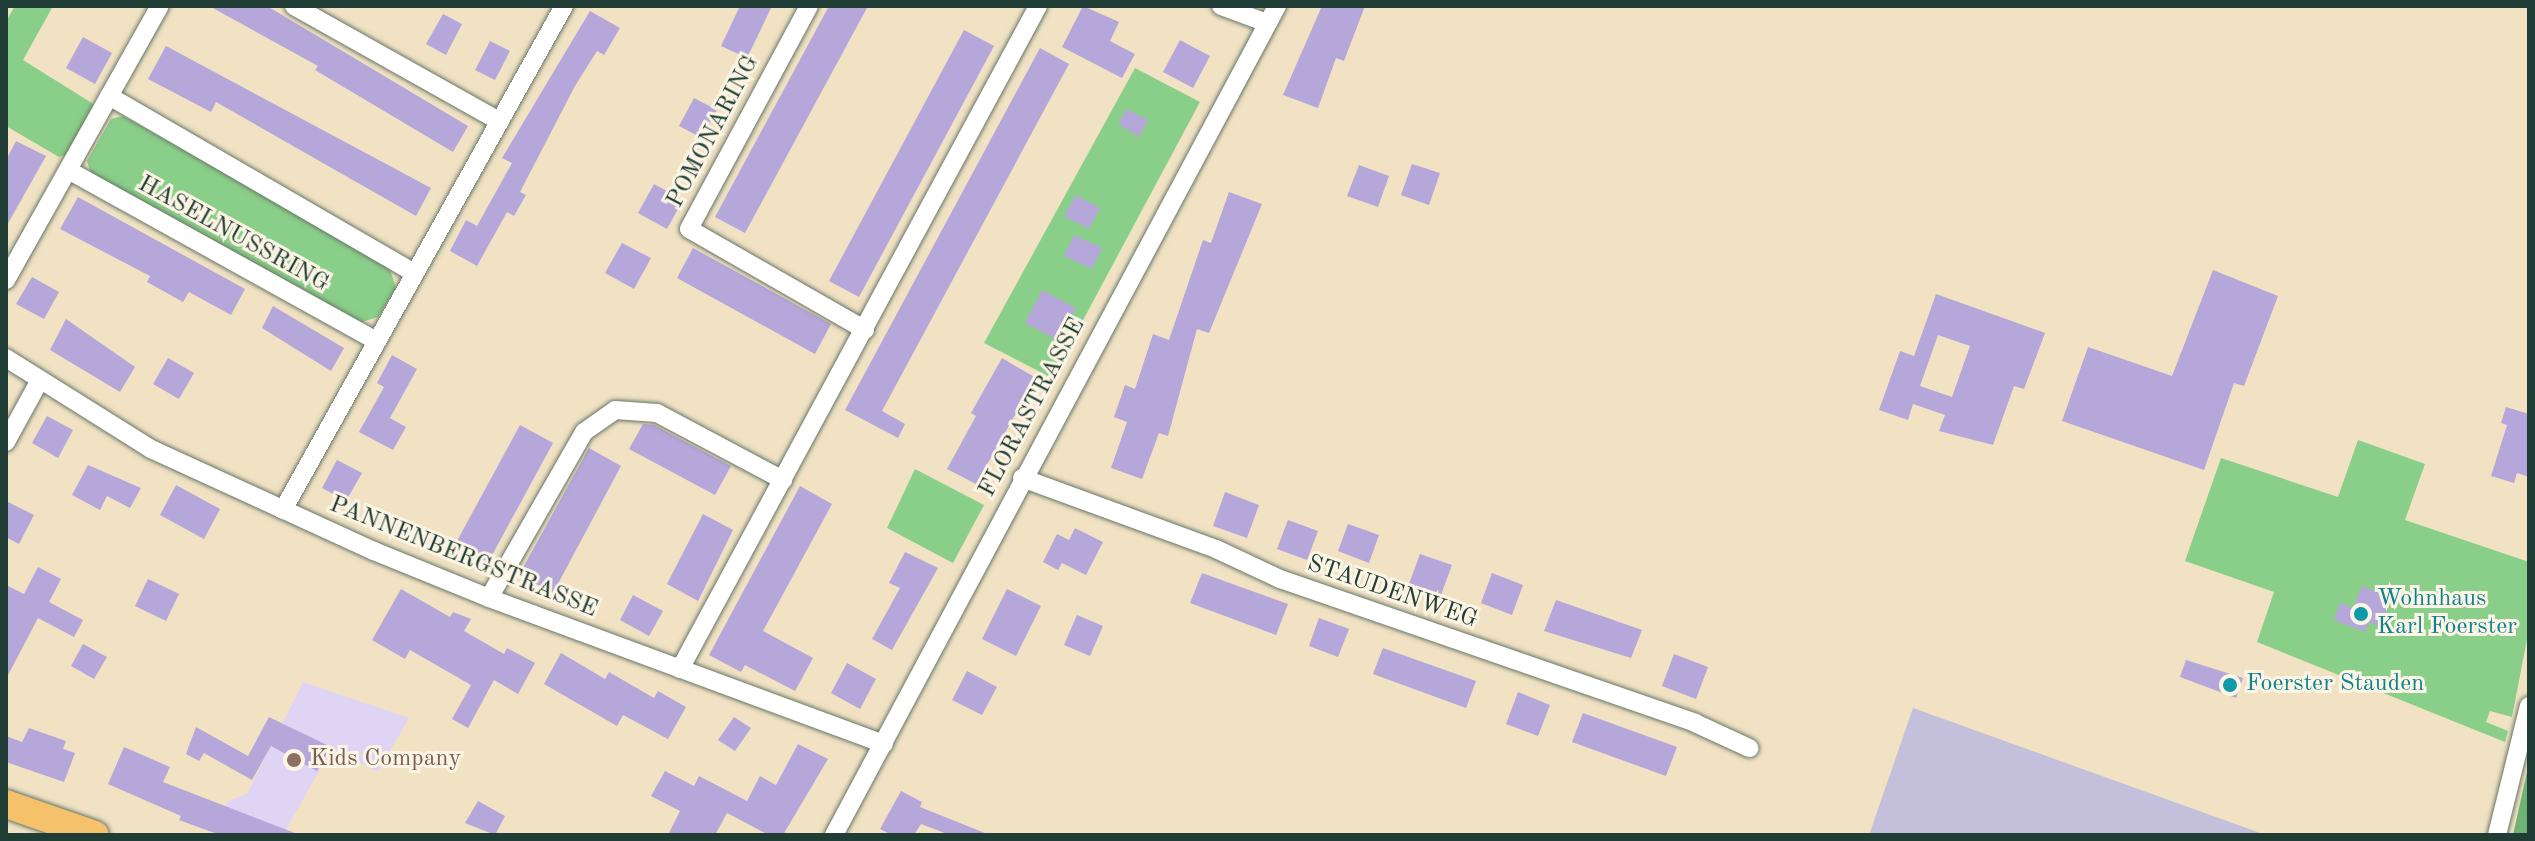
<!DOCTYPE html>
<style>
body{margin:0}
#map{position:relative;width:2535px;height:841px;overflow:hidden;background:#f1e2c4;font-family:"Old Standard TT",serif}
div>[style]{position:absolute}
.built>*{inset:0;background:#e0d4f4}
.industrial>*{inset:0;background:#c4c0db}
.green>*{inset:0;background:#8acf89}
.forest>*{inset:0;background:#6fb275}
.building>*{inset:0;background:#b5a7d9}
.roads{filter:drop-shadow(0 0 2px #687766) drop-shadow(0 0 2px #687766)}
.street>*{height:18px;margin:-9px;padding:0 9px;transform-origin:9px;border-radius:9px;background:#fff}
.primary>*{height:28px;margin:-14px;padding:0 14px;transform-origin:14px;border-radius:14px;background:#f5c16b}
.dots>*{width:22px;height:22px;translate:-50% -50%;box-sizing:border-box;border:4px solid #fcf5e5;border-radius:50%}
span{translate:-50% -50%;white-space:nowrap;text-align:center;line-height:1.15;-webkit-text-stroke:6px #fcf5e5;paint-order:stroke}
.street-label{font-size:24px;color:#1f3d34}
.culture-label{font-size:24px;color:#0d838f}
.left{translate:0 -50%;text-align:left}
.education-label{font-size:24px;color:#785e54}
.frame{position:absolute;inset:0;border:8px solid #1f3d34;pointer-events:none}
</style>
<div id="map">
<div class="built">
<div style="clip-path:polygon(303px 682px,409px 718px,378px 772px,332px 748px,283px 835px,214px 835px,228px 801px,247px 794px)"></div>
</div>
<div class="industrial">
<div style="clip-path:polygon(1913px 708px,2266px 835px,1869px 835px)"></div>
</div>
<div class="green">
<div style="clip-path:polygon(15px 6px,53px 6px,23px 60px,95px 105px,67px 154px,59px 157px,6px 126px,6px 21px)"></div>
<div style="clip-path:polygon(1135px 68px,1200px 102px,1052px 378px,984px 343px)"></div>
<div style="clip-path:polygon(123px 116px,389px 266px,396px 288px,378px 317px,358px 323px,91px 174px,87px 161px,111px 119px)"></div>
<div style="clip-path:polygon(2358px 440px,2425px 464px,2405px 520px,2529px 562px,2529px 629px,2512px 717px,2490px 711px,2486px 722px,2508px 731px,2505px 742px,2257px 642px,2274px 592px,2185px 561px,2221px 458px,2338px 497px)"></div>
<div style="clip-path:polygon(915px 469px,984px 505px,953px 563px,887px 528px)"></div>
</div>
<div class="forest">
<div style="clip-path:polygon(2529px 763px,2529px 835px,2513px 835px)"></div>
</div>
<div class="building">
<div style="clip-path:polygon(209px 6px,267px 6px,468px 126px,453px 152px,315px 70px,318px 66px)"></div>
<div style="clip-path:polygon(740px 6px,772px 6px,747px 58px,721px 46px)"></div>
<div style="clip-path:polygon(829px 6px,868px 6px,745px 233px,715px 217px)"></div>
<div style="clip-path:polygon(1083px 6px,1119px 22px,1110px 41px,1135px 54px,1122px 78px,1062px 47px)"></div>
<div style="clip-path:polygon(1322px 6px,1365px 6px,1344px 61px,1336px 58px,1318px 108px,1283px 95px)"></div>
<div style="clip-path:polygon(590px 11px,620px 28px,604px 55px,597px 51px,575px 86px,520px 192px,526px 195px,514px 216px,507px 212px,477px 266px,450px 251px,466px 220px,477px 226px,512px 163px,502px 158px)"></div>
<div style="clip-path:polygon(443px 14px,462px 24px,446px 55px,426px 44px)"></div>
<div style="clip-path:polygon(964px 30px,994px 46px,859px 297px,829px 281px)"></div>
<div style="clip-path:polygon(83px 37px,112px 53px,95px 84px,66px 68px)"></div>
<div style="clip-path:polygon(1180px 40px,1210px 56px,1193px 88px,1163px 72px)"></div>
<div style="clip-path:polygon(490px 41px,510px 51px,495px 80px,475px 70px)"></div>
<div style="clip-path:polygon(166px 46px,431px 188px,416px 216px,216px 102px,211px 112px,148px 79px)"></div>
<div style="clip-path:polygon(1040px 48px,1069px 64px,882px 411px,905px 424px,898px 438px,845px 410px)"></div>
<div style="clip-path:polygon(694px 98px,717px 110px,702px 138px,679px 126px)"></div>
<div style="clip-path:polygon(1127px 109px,1148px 120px,1139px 137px,1118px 124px)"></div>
<div style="clip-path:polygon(16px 141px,46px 156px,6px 227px,6px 160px)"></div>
<div style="clip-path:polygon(1412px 164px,1440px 173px,1429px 205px,1401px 195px)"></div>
<div style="clip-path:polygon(1359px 165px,1389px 176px,1378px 207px,1347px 196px)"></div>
<div style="clip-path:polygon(654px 184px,683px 200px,667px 229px,638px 213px)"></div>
<div style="clip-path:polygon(1229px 192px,1262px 204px,1209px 333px,1197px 329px,1168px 436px,1159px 433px,1142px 479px,1111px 468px,1127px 422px,1114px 417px,1125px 385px,1135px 389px,1153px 334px,1169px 340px,1203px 240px,1211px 243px)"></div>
<div style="clip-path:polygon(1076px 195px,1100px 208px,1089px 229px,1064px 216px)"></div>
<div style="clip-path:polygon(78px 197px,245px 289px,231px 315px,189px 292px,183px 302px,147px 282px,150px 276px,60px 229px)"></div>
<div style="clip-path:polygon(1074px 235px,1102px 248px,1092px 269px,1064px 256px)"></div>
<div style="clip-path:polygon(622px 243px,651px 258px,634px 289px,605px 273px)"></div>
<div style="clip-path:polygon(693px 248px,831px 324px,815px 354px,677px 278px)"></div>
<div style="clip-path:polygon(2213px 270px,2278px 296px,2244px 386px,2234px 383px,2204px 470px,2062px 421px,2088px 347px,2172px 376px)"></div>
<div style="clip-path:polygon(32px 277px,59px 292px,44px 319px,16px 304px)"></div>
<div style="clip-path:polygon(1042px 290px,1076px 308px,1059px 341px,1025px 323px)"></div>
<div style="clip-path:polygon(evenodd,1936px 294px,2045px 333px,2024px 389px,2014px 386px,1993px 445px,1939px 431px,1945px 415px,1913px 404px,1908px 420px,1879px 410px,1900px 351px,1914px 356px,1936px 294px,1938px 335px,1970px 346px,1952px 397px,1920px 386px,1938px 335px)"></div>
<div style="clip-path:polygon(273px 306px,344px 348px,331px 371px,262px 328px)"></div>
<div style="clip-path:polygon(66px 319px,135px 367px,120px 392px,50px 350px)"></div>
<div style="clip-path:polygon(392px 355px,417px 369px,390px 418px,406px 427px,393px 450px,359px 432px,384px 387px,377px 383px)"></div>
<div style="clip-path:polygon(168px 358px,194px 373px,179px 399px,153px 384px)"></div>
<div style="clip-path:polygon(1002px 358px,1036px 378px,976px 484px,947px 469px,976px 416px,971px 413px)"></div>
<div style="clip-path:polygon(2506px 407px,2529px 414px,2529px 477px,2517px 473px,2514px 483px,2491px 476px,2507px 425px,2501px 423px)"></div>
<div style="clip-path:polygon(47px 416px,73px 430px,58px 458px,32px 443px)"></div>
<div style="clip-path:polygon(643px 424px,654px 425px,731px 466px,715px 495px,629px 449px)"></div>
<div style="clip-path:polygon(520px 425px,553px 443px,484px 570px,451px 552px)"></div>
<div style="clip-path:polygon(589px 448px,621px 466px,553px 593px,519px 575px)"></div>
<div style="clip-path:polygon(337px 460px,362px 473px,346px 501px,322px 488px)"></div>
<div style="clip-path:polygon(88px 465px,141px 488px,130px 508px,107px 496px,100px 510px,72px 495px)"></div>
<div style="clip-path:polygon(176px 485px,220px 509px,204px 539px,160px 515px)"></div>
<div style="clip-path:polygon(800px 486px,832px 504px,763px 631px,813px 658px,795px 691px,745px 665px,741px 672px,709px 655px)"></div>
<div style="clip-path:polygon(1225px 492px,1259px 505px,1247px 538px,1213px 526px)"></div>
<div style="clip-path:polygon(6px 501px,34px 515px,19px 544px,6px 537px)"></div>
<div style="clip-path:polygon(703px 514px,733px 530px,698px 601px,667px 584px)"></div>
<div style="clip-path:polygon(1288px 520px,1318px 531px,1307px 560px,1277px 549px)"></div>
<div style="clip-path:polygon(1348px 524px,1379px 535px,1369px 563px,1338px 551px)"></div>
<div style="clip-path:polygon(1075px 528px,1103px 542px,1086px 575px,1062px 563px,1058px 570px,1043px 562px,1057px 534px,1069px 540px)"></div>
<div style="clip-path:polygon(905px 552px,938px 568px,892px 650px,872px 639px,900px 588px,889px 583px)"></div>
<div style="clip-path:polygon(1420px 554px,1452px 565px,1441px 595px,1409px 584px)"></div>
<div style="clip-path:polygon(38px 567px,61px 579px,49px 602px,83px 620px,74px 637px,38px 618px,6px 679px,6px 585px,24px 594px)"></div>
<div style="clip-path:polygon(1202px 573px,1288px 604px,1276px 635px,1190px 603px)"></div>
<div style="clip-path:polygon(1492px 573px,1523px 585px,1512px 615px,1481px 603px)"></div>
<div style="clip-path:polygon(148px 579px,179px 594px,166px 621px,135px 606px)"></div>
<div style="clip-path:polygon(2362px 586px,2392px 598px,2380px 627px,2369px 622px,2365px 632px,2334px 620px,2340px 603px,2353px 608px)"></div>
<div style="clip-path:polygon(401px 589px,450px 617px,453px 612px,471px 619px,464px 631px,504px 654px,507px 648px,535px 663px,518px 694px,494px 680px,468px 728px,452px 719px,471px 685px,410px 650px,405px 659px,372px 640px)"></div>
<div style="clip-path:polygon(1007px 589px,1041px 606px,1016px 656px,982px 639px)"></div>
<div style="clip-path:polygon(633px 595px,663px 611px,649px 636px,620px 620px)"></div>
<div style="clip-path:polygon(1556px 600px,1642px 630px,1631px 658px,1544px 631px)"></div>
<div style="clip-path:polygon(1077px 615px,1103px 626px,1090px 656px,1064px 645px)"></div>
<div style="clip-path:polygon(1319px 618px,1349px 629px,1338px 657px,1309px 646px)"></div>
<div style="clip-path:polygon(83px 644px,107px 657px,94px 679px,71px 666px)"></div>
<div style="clip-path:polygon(1383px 648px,1476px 681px,1466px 708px,1373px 674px)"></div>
<div style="clip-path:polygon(561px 653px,605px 679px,609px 672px,654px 698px,658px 691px,686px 707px,668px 739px,623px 715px,617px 726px,544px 684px)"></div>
<div style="clip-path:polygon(1674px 654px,1708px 667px,1696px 699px,1662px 686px)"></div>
<div style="clip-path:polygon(2186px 660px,2243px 678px,2236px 698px,2180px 677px)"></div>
<div style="clip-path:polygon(847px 663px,876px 679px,860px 709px,831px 693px)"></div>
<div style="clip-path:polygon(967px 671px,997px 687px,982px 715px,952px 700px)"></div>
<div style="clip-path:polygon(1518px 692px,1550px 705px,1538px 736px,1506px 724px)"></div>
<div style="clip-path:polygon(1583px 713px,1677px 747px,1666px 776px,1572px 742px)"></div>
<div style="clip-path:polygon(269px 717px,331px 747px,317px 771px,271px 746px,252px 780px,204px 753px,199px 761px,186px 754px,196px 727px,248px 756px)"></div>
<div style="clip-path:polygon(734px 717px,751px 728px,735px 751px,718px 740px)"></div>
<div style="clip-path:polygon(29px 728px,66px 741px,63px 749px,75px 753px,64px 782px,6px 762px,6px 736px,22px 742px)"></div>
<div style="clip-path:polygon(798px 744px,828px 759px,783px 835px,769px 835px,727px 813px,715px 835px,668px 835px,680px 811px,651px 796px,665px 771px,694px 786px,699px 776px,747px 801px,760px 776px,776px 785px)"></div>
<div style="clip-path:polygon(124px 747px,170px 767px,163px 782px,300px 835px,220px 835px,179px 820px,181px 816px,108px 784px)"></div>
<div style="clip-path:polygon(901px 791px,922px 802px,920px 807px,990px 835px,950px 835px,921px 824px,914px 835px,892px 835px,880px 829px)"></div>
<div style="clip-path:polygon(478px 801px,505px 816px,495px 835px,465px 823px)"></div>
</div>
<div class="roads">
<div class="street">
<div style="left:294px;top:6px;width:235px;rotate:29.3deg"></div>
<div style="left:809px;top:6px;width:253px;rotate:118.3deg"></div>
<div style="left:689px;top:229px;width:203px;rotate:29.8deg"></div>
<div style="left:1221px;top:6px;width:49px;rotate:20.3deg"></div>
<div style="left:109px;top:96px;width:353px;rotate:30.1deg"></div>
<div style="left:68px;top:170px;width:352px;rotate:29deg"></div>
<div style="left:6px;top:280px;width:314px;rotate:-60.7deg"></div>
<div style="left:6px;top:358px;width:171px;rotate:32.1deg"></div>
<div style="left:151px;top:449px;width:245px;rotate:24.6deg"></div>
<div style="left:374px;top:551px;width:124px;rotate:22.2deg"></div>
<div style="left:489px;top:598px;width:421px;rotate:20.3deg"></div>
<div style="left:6px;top:442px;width:71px;rotate:-61.3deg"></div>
<div style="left:1022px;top:478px;width:207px;rotate:20.1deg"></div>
<div style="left:1216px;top:549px;width:71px;rotate:25.1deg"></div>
<div style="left:1280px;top:579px;width:439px;rotate:19.1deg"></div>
<div style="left:1695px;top:723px;width:60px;rotate:24.8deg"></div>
<div style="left:283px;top:510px;width:577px;rotate:-60.86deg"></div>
<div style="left:489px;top:598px;width:191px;rotate:-60.2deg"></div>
<div style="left:584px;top:432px;width:38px;rotate:-35deg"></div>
<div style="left:615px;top:410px;width:42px;rotate:4.1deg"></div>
<div style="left:657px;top:413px;width:143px;rotate:28deg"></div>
<div style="left:680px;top:669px;width:753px;rotate:-61.63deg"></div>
<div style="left:834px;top:835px;width:940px;rotate:-61.88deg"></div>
<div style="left:2497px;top:835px;width:133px;rotate:-76.1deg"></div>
</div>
<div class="primary">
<div style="left:6px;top:804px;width:94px;rotate:19.2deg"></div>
</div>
</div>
<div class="dots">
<div style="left:2361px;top:614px;background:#0f9aa8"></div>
<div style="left:2230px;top:685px;background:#0f9aa8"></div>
<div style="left:294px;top:760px;background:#8d6e63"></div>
</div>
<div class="street-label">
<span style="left:714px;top:132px;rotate:-62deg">POMONARING</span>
<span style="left:233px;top:235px;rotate:29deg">HASELNUSSRING</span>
<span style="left:1033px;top:408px;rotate:-62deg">FLORASTRASSE</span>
<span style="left:463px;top:558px;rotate:22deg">PANNENBERGSTRASSE</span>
<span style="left:1392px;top:593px;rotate:19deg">STAUDENWEG</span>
</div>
<div class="culture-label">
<span class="left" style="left:2377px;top:614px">Wohnhaus<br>Karl Foerster</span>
<span class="left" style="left:2246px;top:685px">Foerster Stauden</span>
</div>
<div class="education-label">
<span class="left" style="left:310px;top:760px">Kids Company</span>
</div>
<div class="frame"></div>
</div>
